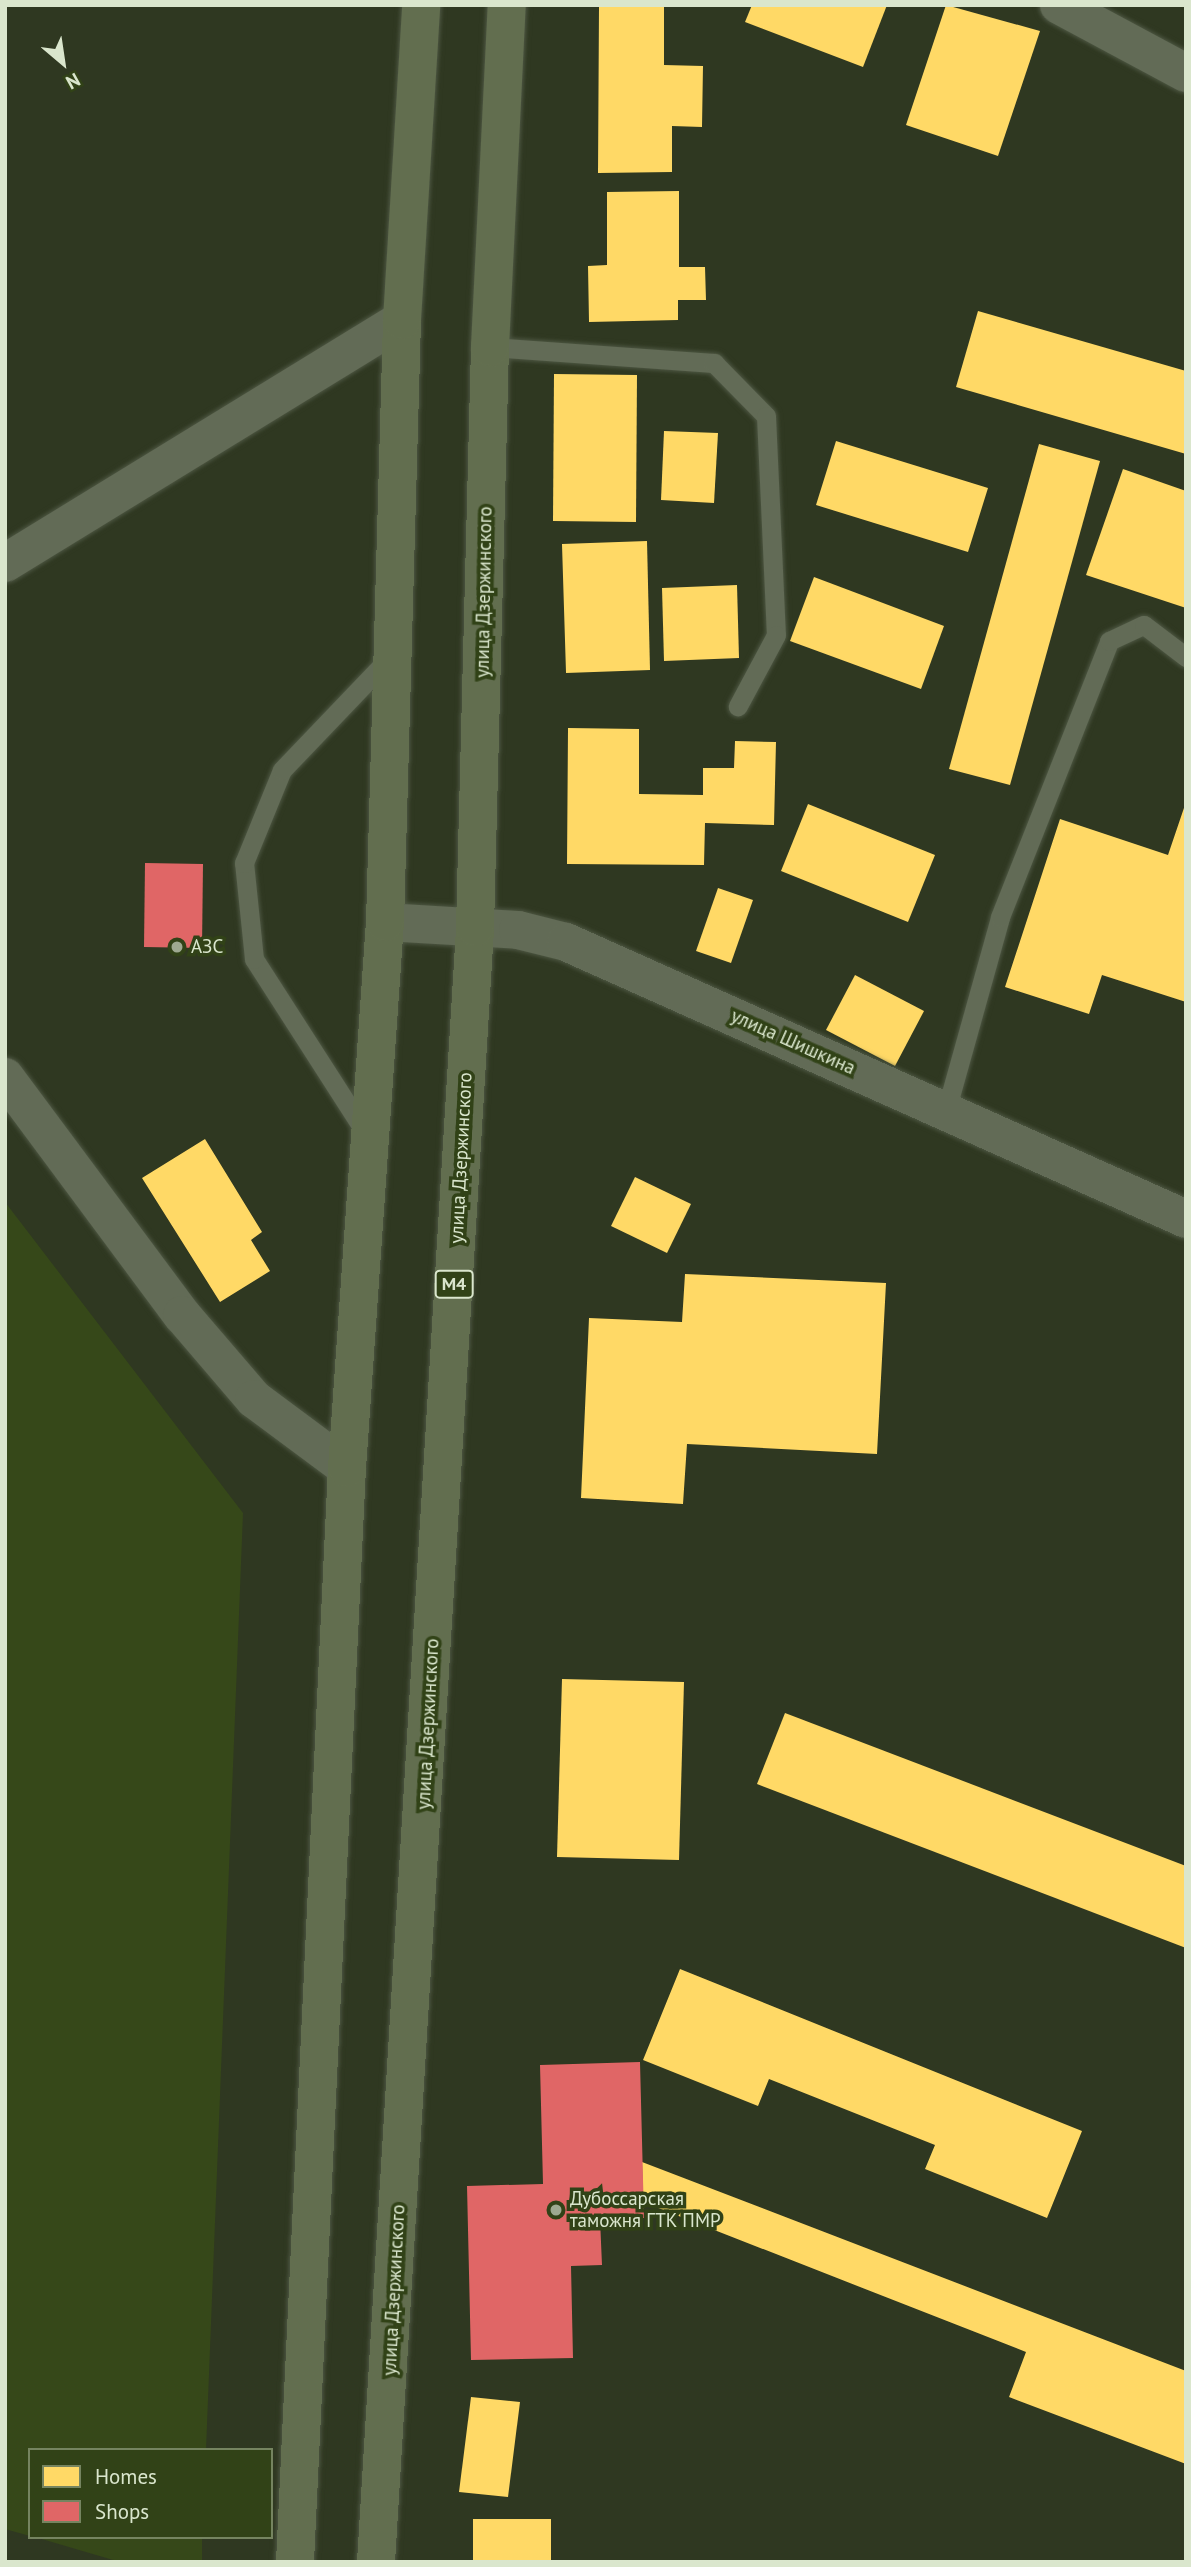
<!DOCTYPE html>
<meta charset="utf-8">
<style>
body{margin:0}
#map{position:relative;width:1191px;height:2567px;overflow:hidden;background:#2f3821;font-family:"PT Sans",sans-serif}
div>[style]{position:absolute}
.built>*{inset:0;background:#364819}
.homes>*{inset:0;background:#ffd966}
.shops>*{inset:0;background:#e06666}
.roads{filter:drop-shadow(0 0 2px #4d5642) drop-shadow(0 0 2px #4d5642)}
.lane>*{height:19px;margin:-9.5px;padding:0 9.5px;transform-origin:9.5px;border-radius:9.5px;background:#626b56}
.street>*{height:38px;margin:-19px;padding:0 19px;transform-origin:19px;border-radius:19px;background:#626b56}
.highway>*{height:38px;margin:-19px;padding:0 19px;transform-origin:19px;border-radius:19px;background:#626e4f}
.dots>*{width:19px;height:19px;translate:-50% -50%;box-sizing:border-box;border:4px solid #314217;border-radius:50%}
span{translate:-50% -50%;white-space:nowrap;text-align:center;line-height:1.15;-webkit-text-stroke:7px #314217;paint-order:stroke}
.shield-label span{padding:2px 5px;background:#314217;border:2px solid;border-radius:5px;-webkit-text-stroke-width:0}
.shield-label{font-size:18px;color:#dae6cd;font-weight:700}
.street-label{font-size:19px;color:#dae6cd}
.poi-label{font-size:19px;color:#dae6cd}
.left{translate:0 -50%;text-align:left}
.frame{position:absolute;inset:0;border:7px solid #dae6cd;pointer-events:none}
.legend{position:absolute;left:28px;top:2448px;width:245px;height:91px;box-sizing:border-box;background:#314217;border:2px solid #758460;margin:0;padding:9px 12px;list-style:none;font-size:21px;color:#dae6cd}
.legend li{display:flex;align-items:center;gap:14px;height:35px}
.legend b{width:35px;border:2px solid #758460}
.north{position:absolute;left:28px;top:28px;width:70px;height:70px;-webkit-text-stroke:5px #314217;paint-order:stroke;rotate:151deg;font-size:19px;font-weight:700;line-height:28px;text-align:center;color:#dae6cd}
.north::after{content:'';display:block;margin:auto;width:24px;height:32px;background:#dae6cd;clip-path:polygon(50% 0,100% 100%,50% 72%,0 100%)}
</style>
<div id="map">
<div class="built">
<div style="clip-path:polygon(5px 1202px,243px 1513px,206px 2450px,30px 2450px,30px 2536px,5px 2529px)"></div>
<div style="clip-path:polygon(35px 2537px,202px 2537px,202px 2562px,120px 2562px)"></div>
</div>
<div class="homes">
<div style="clip-path:polygon(599px 5px,664px 5px,664px 65px,703px 66px,702px 127px,672px 126px,672px 172px,598px 173px)"></div>
<div style="clip-path:polygon(752px 5px,887px 5px,863px 67px,745px 22px)"></div>
<div style="clip-path:polygon(946px 5px,1040px 31px,998px 156px,906px 125px)"></div>
<div style="clip-path:polygon(679px 191px,679px 267px,705px 267px,706px 300px,678px 300px,678px 320px,589px 322px,588px 266px,607px 265px,607px 192px)"></div>
<div style="clip-path:polygon(978px 311px,1186px 371px,1186px 454px,956px 387px)"></div>
<div style="clip-path:polygon(554px 374px,637px 375px,636px 522px,553px 521px)"></div>
<div style="clip-path:polygon(664px 431px,718px 433px,714px 503px,661px 500px)"></div>
<div style="clip-path:polygon(836px 441px,988px 488px,968px 552px,816px 505px)"></div>
<div style="clip-path:polygon(1039px 444px,1100px 461px,1010px 785px,949px 769px)"></div>
<div style="clip-path:polygon(1123px 469px,1186px 491px,1186px 608px,1086px 575px)"></div>
<div style="clip-path:polygon(647px 541px,650px 670px,566px 673px,562px 544px)"></div>
<div style="clip-path:polygon(814px 577px,944px 626px,921px 689px,790px 641px)"></div>
<div style="clip-path:polygon(737px 585px,739px 658px,664px 661px,662px 588px)"></div>
<div style="clip-path:polygon(568px 728px,639px 729px,639px 794px,703px 795px,703px 768px,734px 768px,735px 741px,776px 742px,774px 825px,705px 823px,704px 865px,567px 864px)"></div>
<div style="clip-path:polygon(1186px 802px,1186px 1002px,1102px 975px,1089px 1014px,1005px 987px,1060px 819px,1168px 855px)"></div>
<div style="clip-path:polygon(808px 804px,935px 855px,908px 922px,781px 871px)"></div>
<div style="clip-path:polygon(718px 888px,753px 900px,731px 963px,696px 951px)"></div>
<div style="clip-path:polygon(855px 975px,924px 1011px,895px 1066px,826px 1030px)"></div>
<div style="clip-path:polygon(205px 1139px,262px 1232px,251px 1240px,270px 1271px,220px 1302px,142px 1178px)"></div>
<div style="clip-path:polygon(635px 1177px,691px 1204px,667px 1253px,611px 1226px)"></div>
<div style="clip-path:polygon(685px 1274px,886px 1283px,877px 1454px,687px 1444px,683px 1504px,581px 1498px,589px 1318px,682px 1322px)"></div>
<div style="clip-path:polygon(562px 1679px,684px 1682px,679px 1860px,557px 1857px)"></div>
<div style="clip-path:polygon(785px 1713px,1186px 1866px,1186px 1948px,757px 1784px)"></div>
<div style="clip-path:polygon(680px 1969px,1082px 2131px,1047px 2218px,925px 2169px,935px 2145px,769px 2079px,758px 2106px,643px 2060px)"></div>
<div style="clip-path:polygon(642px 2162px,1186px 2371px,1186px 2464px,1009px 2397px,1026px 2352px,643px 2202px)"></div>
<div style="clip-path:polygon(471px 2397px,520px 2402px,508px 2497px,459px 2492px)"></div>
<div style="clip-path:polygon(473px 2519px,551px 2519px,551px 2562px,473px 2562px)"></div>
</div>
<div class="shops">
<div style="clip-path:polygon(145px 863px,203px 864px,202px 948px,144px 947px)"></div>
<div style="clip-path:polygon(640px 2062px,644px 2218px,600px 2219px,602px 2265px,571px 2266px,573px 2358px,471px 2360px,467px 2186px,543px 2184px,540px 2065px)"></div>
</div>
<div class="roads">
<div class="lane">
<div style="left:490px;top:347px;width:225px;rotate:4.1deg"></div>
<div style="left:714px;top:363px;width:74px;rotate:45.5deg"></div>
<div style="left:766px;top:416px;width:219px;rotate:87.4deg"></div>
<div style="left:776px;top:635px;width:81px;rotate:118.2deg"></div>
<div style="left:946px;top:1111px;width:201px;rotate:-74.4deg"></div>
<div style="left:1000px;top:917px;width:297px;rotate:-68.4deg"></div>
<div style="left:1109px;top:641px;width:38px;rotate:-25deg"></div>
<div style="left:1144px;top:625px;width:53px;rotate:37.3deg"></div>
<div style="left:367px;top:1135px;width:209px;rotate:-122.7deg"></div>
<div style="left:254px;top:959px;width:97px;rotate:-95.9deg"></div>
<div style="left:244px;top:863px;width:100px;rotate:-67.8deg"></div>
<div style="left:282px;top:770px;width:155px;rotate:-46.3deg"></div>
</div>
<div class="street">
<div style="left:1059px;top:5px;width:144px;rotate:28.2deg"></div>
<div style="left:5px;top:563px;width:465px;rotate:-31.5deg"></div>
<div style="left:385px;top:922px;width:133px;rotate:3.4deg"></div>
<div style="left:518px;top:930px;width:49px;rotate:14deg"></div>
<div style="left:566px;top:942px;width:679px;rotate:24.07deg"></div>
<div style="left:5px;top:1077px;width:297px;rotate:53.4deg"></div>
<div style="left:182px;top:1315px;width:111px;rotate:49.4deg"></div>
<div style="left:254px;top:1399px;width:116px;rotate:36.6deg"></div>
</div>
<div class="highway">
<div style="left:295px;top:2562px;width:1095px;rotate:-87.28deg"></div>
<div style="left:347px;top:1468px;width:547px;rotate:-86.02deg"></div>
<div style="left:385px;top:922px;width:602px;rotate:-88.38deg"></div>
<div style="left:402px;top:320px;width:316px;rotate:-86.5deg"></div>
<div style="left:376px;top:2562px;width:1638px;rotate:-86.53deg"></div>
<div style="left:475px;top:927px;width:580px;rotate:-88.52deg"></div>
<div style="left:490px;top:347px;width:342px;rotate:-87.2deg"></div>
</div>
</div>
<div class="dots">
<div style="left:177px;top:947px;background:#9ea991"></div>
<div style="left:556px;top:2210px;background:#9ea991"></div>
</div>
<div class="shield-label">
<span style="left:454px;top:1284px">M4</span>
</div>
<div class="street-label">
<span style="left:484px;top:592px;rotate:-89deg">улица Дзержинского</span>
<span style="left:793px;top:1042px;rotate:24deg">улица Шишкина</span>
<span style="left:461px;top:1158px;rotate:-87deg">улица Дзержинского</span>
<span style="left:428px;top:1724px;rotate:-87deg">улица Дзержинского</span>
<span style="left:394px;top:2290px;rotate:-87deg">улица Дзержинского</span>
</div>
<div class="poi-label">
<span class="left" style="left:191px;top:947px">АЗС</span>
<span class="left" style="left:570px;top:2210px">Дубоссарская<br>таможня ГТК ПМР</span>
</div>
<div class="frame"></div>
<ul class="legend">
<li><b style="height:19px;background:#ffd966"></b>Homes</li>
<li><b style="height:19px;background:#e06666"></b>Shops</li>
</ul>
<div class="north">N</div>
</div>
